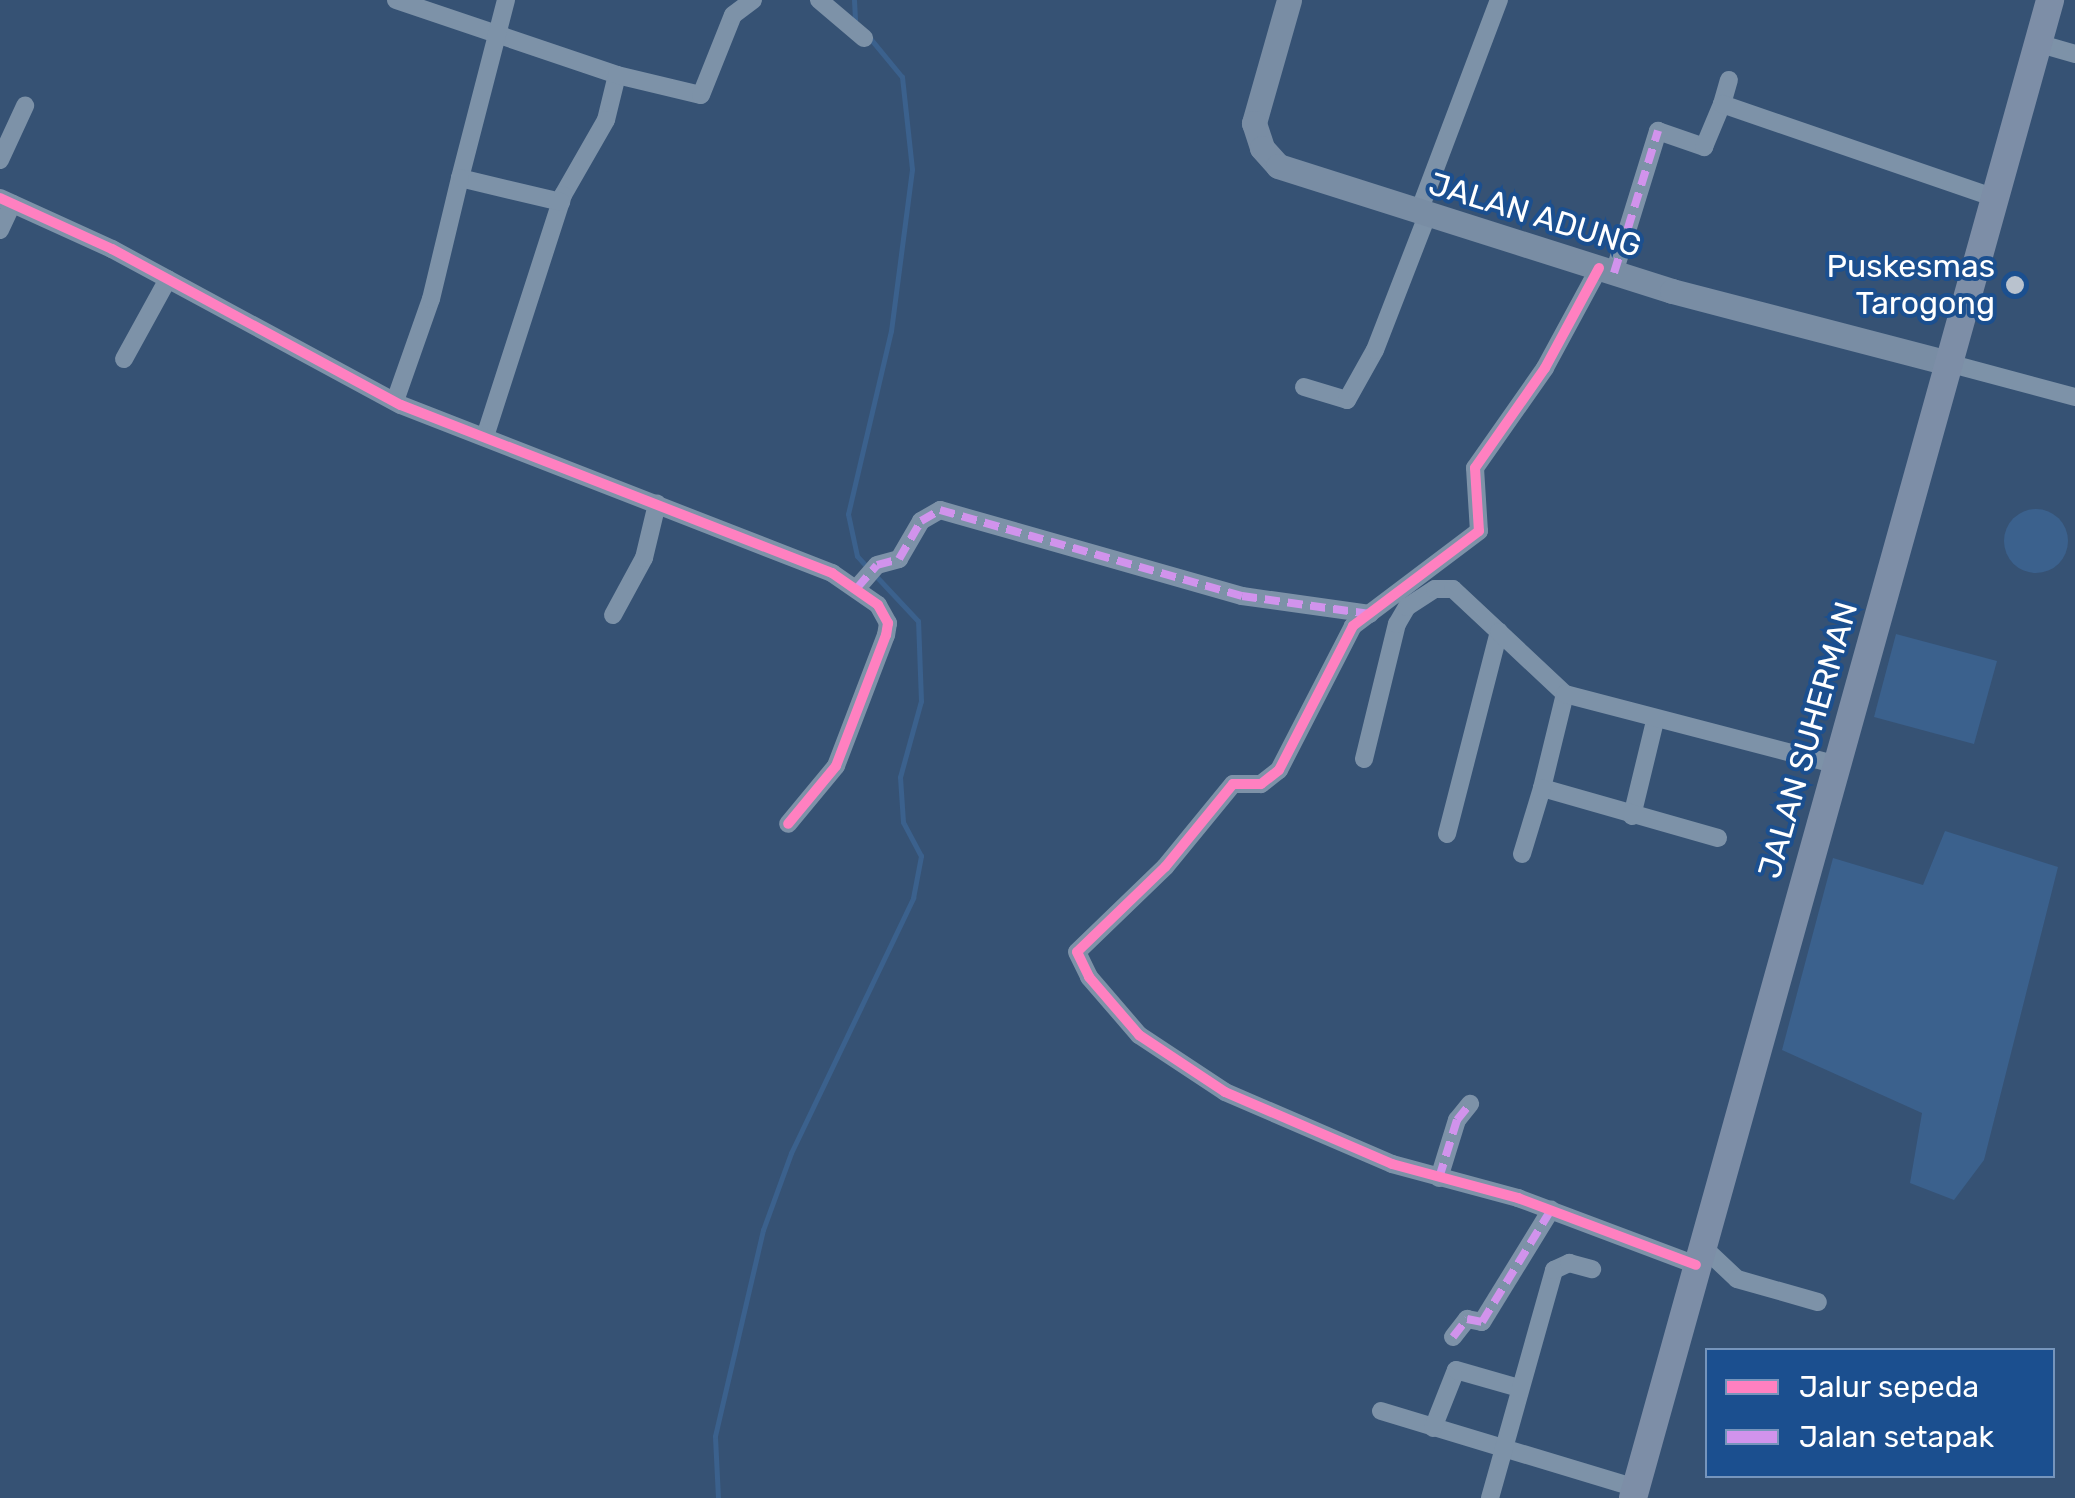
<!DOCTYPE html>
<style>
body{margin:0}
#map{position:relative;width:2075px;height:1498px;overflow:hidden;background:#365274;font-family:Rubik,sans-serif}
div>[style]{position:absolute}
.water>*{inset:0;background:#3b618d}
.round{border-radius:50%}
.stream>*{height:5px;margin:-2.5px;padding:0 2.5px;transform-origin:2.5px;border-radius:2.5px;background:#3b618d}
.minor>*{height:18px;margin:-9px;padding:0 9px;transform-origin:9px;border-radius:9px;background:#7d92a8}
.secondary>*{height:25px;margin:-12.5px;padding:0 12.5px;transform-origin:12.5px;border-radius:12.5px;background:#798da4}
.primary>*{height:28px;margin:-14px;padding:0 14px;transform-origin:14px;border-radius:14px;background:#7d8ea7}
.quiet>*{height:8px;margin-top:-4px;transform-origin:0;background:repeating-linear-gradient(90deg,#d193ec 0 15px,transparent 0 23px)}
.cycleway>*{height:10px;margin:-5px;padding:0 5px;transform-origin:5px;border-radius:5px;background:#ff80c0}
.dots>*{width:28px;height:28px;translate:-50% -50%;box-sizing:border-box;border:5px solid #1b4f8f;border-radius:50%}
span{translate:-50% -50%;white-space:nowrap;text-align:center;line-height:1.15;-webkit-text-stroke:8px #1b4f8f;paint-order:stroke}
.street-label{font-size:32px;color:#fff}
.poi-label{font-size:32px;color:#fff}
.right{translate:-100% -50%;text-align:right}
.legend{position:absolute;left:1705px;top:1348px;width:350px;height:130px;box-sizing:border-box;background:#1b4f8f;border:2px solid #7695bc;margin:0;padding:12px 18px;list-style:none;font-size:30px;color:#fff}
.legend li{display:flex;align-items:center;gap:20px;height:50px}
.legend b{width:50px;border:2px solid #7695bc}
</style>
<div id="map">
<div class="water">
<div class="round" style="left:2004px;top:509px;width:64px;height:64px"></div>
<div style="clip-path:polygon(1896px 634px,1997px 661px,1974px 744px,1874px 717px)"></div>
<div style="clip-path:polygon(1945px 831px,2058px 867px,1984px 1160px,1954px 1200px,1910px 1183px,1922px 1113px,1782px 1050px,1833px 858px,1923px 885px)"></div>
</div>
<div class="stream">
<div style="left:854px;top:0;width:21px;rotate:87deg"></div>
<div style="left:867px;top:567px;width:15px;rotate:-132deg"></div>
<div style="left:857px;top:556px;width:43px;rotate:-102.1deg"></div>
<div style="left:848px;top:514px;width:188px;rotate:-76.8deg"></div>
<div style="left:891px;top:331px;width:163px;rotate:-82.6deg"></div>
<div style="left:912px;top:169px;width:93px;rotate:-96.2deg"></div>
<div style="left:902px;top:77px;width:52px;rotate:-129.5deg"></div>
<div style="left:718px;top:1498px;width:62px;rotate:-92.8deg"></div>
<div style="left:715px;top:1436px;width:212px;rotate:-76.9deg"></div>
<div style="left:763px;top:1230px;width:82px;rotate:-70deg"></div>
<div style="left:791px;top:1153px;width:283px;rotate:-64.4deg"></div>
<div style="left:913px;top:898px;width:43px;rotate:-79.2deg"></div>
<div style="left:921px;top:856px;width:38px;rotate:-118deg"></div>
<div style="left:903px;top:822px;width:45px;rotate:-93.8deg"></div>
<div style="left:900px;top:777px;width:79px;rotate:-74.6deg"></div>
<div style="left:921px;top:701px;width:80px;rotate:-92.1deg"></div>
<div style="left:918px;top:621px;width:63px;rotate:-133.1deg"></div>
</div>
<div class="minor">
<div style="left:396px;top:0;width:233px;rotate:18.7deg"></div>
<div style="left:617px;top:75px;width:46px;rotate:103.7deg"></div>
<div style="left:606px;top:120px;width:86px;rotate:119.8deg"></div>
<div style="left:563px;top:195px;width:254px;rotate:107.9deg"></div>
<div style="left:506px;top:0;width:184px;rotate:104.5deg"></div>
<div style="left:460px;top:178px;width:104px;rotate:13.4deg"></div>
<div style="left:819px;top:0;width:59px;rotate:40.2deg"></div>
<div style="left:2037px;top:43px;width:40px;rotate:16deg"></div>
<div style="left:617px;top:75px;width:86px;rotate:13.4deg"></div>
<div style="left:701px;top:95px;width:86px;rotate:-68.2deg"></div>
<div style="left:733px;top:15px;width:25px;rotate:-37deg"></div>
<div style="left:1722px;top:104px;width:25px;rotate:-74deg"></div>
<div style="left:0;top:160px;width:60px;rotate:-65.2deg"></div>
<div style="left:0;top:198px;width:123px;rotate:24.5deg"></div>
<div style="left:112px;top:249px;width:328px;rotate:28.4deg"></div>
<div style="left:401px;top:405px;width:463px;rotate:21.3deg"></div>
<div style="left:832px;top:573px;width:56px;rotate:34.8deg"></div>
<div style="left:878px;top:605px;width:21px;rotate:61deg"></div>
<div style="left:888px;top:623px;width:12px;rotate:99deg"></div>
<div style="left:886px;top:635px;width:140px;rotate:110.9deg"></div>
<div style="left:836px;top:766px;width:75px;rotate:129.6deg"></div>
<div style="left:1418px;top:214px;width:229px;rotate:-69.3deg"></div>
<div style="left:0;top:230px;width:29px;rotate:-65deg"></div>
<div style="left:1599px;top:268px;width:114px;rotate:118.4deg"></div>
<div style="left:1545px;top:368px;width:122px;rotate:125deg"></div>
<div style="left:1475px;top:468px;width:63px;rotate:86.4deg"></div>
<div style="left:1479px;top:531px;width:158px;rotate:143deg"></div>
<div style="left:1353px;top:626px;width:162px;rotate:117.2deg"></div>
<div style="left:1279px;top:770px;width:23px;rotate:142deg"></div>
<div style="left:1261px;top:784px;width:28px;rotate:180deg"></div>
<div style="left:1233px;top:784px;width:107px;rotate:129.3deg"></div>
<div style="left:1165px;top:867px;width:122px;rotate:136deg"></div>
<div style="left:1077px;top:952px;width:28px;rotate:64deg"></div>
<div style="left:1089px;top:977px;width:77px;rotate:49.2deg"></div>
<div style="left:1139px;top:1035px;width:103px;rotate:33.5deg"></div>
<div style="left:1225px;top:1092px;width:182px;rotate:23.3deg"></div>
<div style="left:1392px;top:1164px;width:131px;rotate:15.1deg"></div>
<div style="left:1518px;top:1198px;width:190px;rotate:20.6deg"></div>
<div style="left:1614px;top:273px;width:149px;rotate:-72.8deg"></div>
<div style="left:1658px;top:131px;width:49px;rotate:19.2deg"></div>
<div style="left:1704px;top:147px;width:47px;rotate:-67.3deg"></div>
<div style="left:1722px;top:104px;width:286px;rotate:19deg"></div>
<div style="left:124px;top:359px;width:91px;rotate:-61.2deg"></div>
<div style="left:1948px;top:363px;width:131px;rotate:15deg"></div>
<div style="left:1304px;top:387px;width:45px;rotate:16.8deg"></div>
<div style="left:1347px;top:400px;width:57px;rotate:-60.8deg"></div>
<div style="left:1375px;top:350px;width:144px;rotate:-68.8deg"></div>
<div style="left:395px;top:401px;width:108px;rotate:-70.6deg"></div>
<div style="left:431px;top:299px;width:124px;rotate:-76.5deg"></div>
<div style="left:857px;top:588px;width:30px;rotate:-49deg"></div>
<div style="left:877px;top:565px;width:23px;rotate:-15deg"></div>
<div style="left:899px;top:559px;width:44px;rotate:-59.9deg"></div>
<div style="left:921px;top:521px;width:22px;rotate:-30deg"></div>
<div style="left:940px;top:510px;width:314px;rotate:15.9deg"></div>
<div style="left:1242px;top:596px;width:129px;rotate:8deg"></div>
<div style="left:613px;top:615px;width:65px;rotate:-61.5deg"></div>
<div style="left:644px;top:558px;width:56px;rotate:-76.5deg"></div>
<div style="left:1364px;top:759px;width:139px;rotate:-76.3deg"></div>
<div style="left:1397px;top:624px;width:20px;rotate:-60deg"></div>
<div style="left:1407px;top:607px;width:33px;rotate:-33deg"></div>
<div style="left:1435px;top:589px;width:18px"></div>
<div style="left:1453px;top:589px;width:63px;rotate:43.1deg"></div>
<div style="left:1632px;top:816px;width:98px;rotate:-76.4deg"></div>
<div style="left:1447px;top:834px;width:209px;rotate:-75.6deg"></div>
<div style="left:1499px;top:632px;width:91px;rotate:43.2deg"></div>
<div style="left:1718px;top:838px;width:183px;rotate:-164.1deg"></div>
<div style="left:1542px;top:788px;width:97px;rotate:-76.3deg"></div>
<div style="left:1565px;top:694px;width:282px;rotate:14.6deg"></div>
<div style="left:1522px;top:854px;width:69px;rotate:-73.1deg"></div>
<div style="left:1439px;top:1178px;width:61px;rotate:-72.8deg"></div>
<div style="left:1457px;top:1120px;width:21px;rotate:-51deg"></div>
<div style="left:1702px;top:1246px;width:48px;rotate:43.3deg"></div>
<div style="left:1737px;top:1279px;width:84px;rotate:15.9deg"></div>
<div style="left:1453px;top:1337px;width:23px;rotate:-52deg"></div>
<div style="left:1467px;top:1319px;width:15px;rotate:11deg"></div>
<div style="left:1482px;top:1322px;width:132px;rotate:-58.4deg"></div>
<div style="left:1381px;top:1411px;width:266px;rotate:16.8deg"></div>
<div style="left:1433px;top:1428px;width:62px;rotate:-68.4deg"></div>
<div style="left:1456px;top:1370px;width:66px;rotate:15.9deg"></div>
<div style="left:1490px;top:1498px;width:237px;rotate:-74.3deg"></div>
<div style="left:1554px;top:1270px;width:17px;rotate:-25deg"></div>
<div style="left:1569px;top:1263px;width:24px;rotate:15deg"></div>
</div>
<div class="secondary">
<div style="left:1289px;top:0;width:128px;rotate:105.9deg"></div>
<div style="left:1254px;top:123px;width:26px;rotate:72deg"></div>
<div style="left:1262px;top:148px;width:24px;rotate:48deg"></div>
<div style="left:1278px;top:166px;width:413px;rotate:17.6deg"></div>
<div style="left:1672px;top:291px;width:285px;rotate:14.6deg"></div>
</div>
<div class="primary">
<div style="left:1633px;top:1498px;width:1555px;rotate:-74.44deg"></div>
</div>
<div class="quiet">
<div style="left:1614px;top:273px;width:149px;rotate:-72.8deg"></div>
<div style="left:857px;top:588px;width:30px;rotate:-49deg"></div>
<div style="left:877px;top:565px;width:23px;rotate:-15deg"></div>
<div style="left:899px;top:559px;width:44px;rotate:-59.9deg"></div>
<div style="left:921px;top:521px;width:22px;rotate:-30deg"></div>
<div style="left:940px;top:510px;width:314px;rotate:15.9deg"></div>
<div style="left:1242px;top:596px;width:129px;rotate:8deg"></div>
<div style="left:1439px;top:1178px;width:61px;rotate:-72.8deg"></div>
<div style="left:1457px;top:1120px;width:21px;rotate:-51deg"></div>
<div style="left:1453px;top:1337px;width:23px;rotate:-52deg"></div>
<div style="left:1467px;top:1319px;width:15px;rotate:11deg"></div>
<div style="left:1482px;top:1322px;width:132px;rotate:-58.4deg"></div>
</div>
<div class="cycleway">
<div style="left:0;top:198px;width:123px;rotate:24.5deg"></div>
<div style="left:112px;top:249px;width:328px;rotate:28.4deg"></div>
<div style="left:401px;top:405px;width:463px;rotate:21.3deg"></div>
<div style="left:832px;top:573px;width:56px;rotate:34.8deg"></div>
<div style="left:878px;top:605px;width:21px;rotate:61deg"></div>
<div style="left:888px;top:623px;width:12px;rotate:99deg"></div>
<div style="left:886px;top:635px;width:140px;rotate:110.9deg"></div>
<div style="left:836px;top:766px;width:75px;rotate:129.6deg"></div>
<div style="left:1599px;top:268px;width:114px;rotate:118.4deg"></div>
<div style="left:1545px;top:368px;width:122px;rotate:125deg"></div>
<div style="left:1475px;top:468px;width:63px;rotate:86.4deg"></div>
<div style="left:1479px;top:531px;width:158px;rotate:143deg"></div>
<div style="left:1353px;top:626px;width:162px;rotate:117.2deg"></div>
<div style="left:1279px;top:770px;width:23px;rotate:142deg"></div>
<div style="left:1261px;top:784px;width:28px;rotate:180deg"></div>
<div style="left:1233px;top:784px;width:107px;rotate:129.3deg"></div>
<div style="left:1165px;top:867px;width:122px;rotate:136deg"></div>
<div style="left:1077px;top:952px;width:28px;rotate:64deg"></div>
<div style="left:1089px;top:977px;width:77px;rotate:49.2deg"></div>
<div style="left:1139px;top:1035px;width:103px;rotate:33.5deg"></div>
<div style="left:1225px;top:1092px;width:182px;rotate:23.3deg"></div>
<div style="left:1392px;top:1164px;width:131px;rotate:15.1deg"></div>
<div style="left:1518px;top:1198px;width:190px;rotate:20.6deg"></div>
</div>
<div class="dots">
<div style="left:2015px;top:285px;background:#b9c2ce"></div>
</div>
<div class="street-label">
<span style="left:1535px;top:215px;rotate:17deg">JALAN ADUNG</span>
<span style="left:1808px;top:740px;rotate:-74deg">JALAN SUHERMAN</span>
</div>
<div class="poi-label">
<span class="right" style="left:1995px;top:285px">Puskesmas<br>Tarogong</span>
</div>
<ul class="legend">
<li><b style="height:12px;background:#ff80c0"></b>Jalur sepeda</li>
<li><b style="height:12px;background:#d193ec"></b>Jalan setapak</li>
</ul>
</div>
